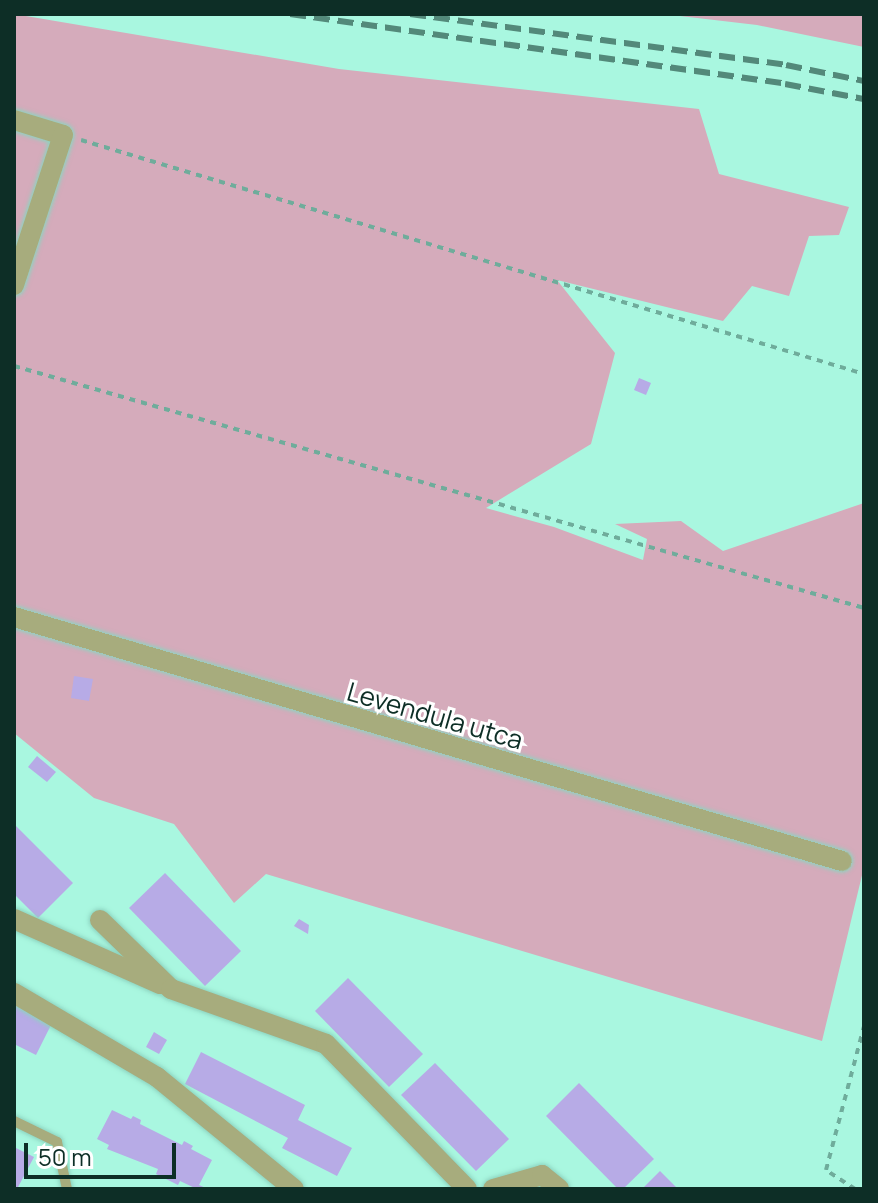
<!DOCTYPE html>
<style>
body{margin:0}
#map{position:relative;width:878px;height:1203px;overflow:hidden;background:#a9f7e0;font-family:Manrope,sans-serif}
div>[style]{position:absolute}
.green>*{inset:0;background:#d5abbb}
.building>*{inset:0;background:#b7abe6}
.path>*{height:4px;margin-top:-2px;transform-origin:0;background:repeating-linear-gradient(90deg,#6fac9b 0 6px,transparent 0 12px)}
.roads{filter:drop-shadow(0 0 2px #8dd3bf) drop-shadow(0 0 2px #8dd3bf)}
.service>*{height:10px;margin:-5px;padding:0 5px;transform-origin:5px;border-radius:5px;background:#a7ac7d}
.minor>*{height:20px;margin:-10px;padding:0 10px;transform-origin:10px;border-radius:10px;background:#a7ac7d}
.rail>*{height:6px;margin-top:-3px;transform-origin:0;background:repeating-linear-gradient(90deg,#53897a 0 16px,transparent 0 24px)}
span{translate:-50% -50%;white-space:nowrap;text-align:center;line-height:1.15;-webkit-text-stroke:6px #fff;paint-order:stroke}
.street-label{font-size:26px;color:#0d2e26}
.frame{position:absolute;inset:0;border:16px solid #0d2e26;pointer-events:none}
.scale{position:absolute;left:24px;top:1143px;width:152px;height:36px;box-sizing:border-box;border:4px solid #0d2e26;border-top:0;padding-left:10px;font-size:24px;line-height:28px;white-space:nowrap;color:#0d2e26;-webkit-text-stroke:6px #fff;paint-order:stroke}
</style>
<div id="map">
<div class="green">
<div style="clip-path:polygon(14px 14px,339px 69px,699px 109px,719px 174px,849px 207px,839px 235px,809px 236px,789px 296px,752px 286px,723px 321px,557px 280px,615px 353px,591px 444px,486px 508px,554px 527px,643px 560px,647px 539px,615px 524px,681px 521px,723px 551px,864px 503px,864px 867px,822px 1041px,266px 874px,234px 903px,174px 824px,94px 798px,14px 733px)"></div>
<div style="clip-path:polygon(663px 14px,864px 14px,864px 47px,757px 25px)"></div>
</div>
<div class="building">
<div style="clip-path:polygon(639px 378px,651px 383px,646px 395px,634px 390px)"></div>
<div style="clip-path:polygon(74px 676px,93px 679px,89px 701px,71px 698px)"></div>
<div style="clip-path:polygon(37px 756px,56px 772px,47px 782px,28px 767px)"></div>
<div style="clip-path:polygon(14px 824px,73px 883px,38px 918px,14px 894px)"></div>
<div style="clip-path:polygon(165px 873px,241px 951px,205px 986px,129px 908px)"></div>
<div style="clip-path:polygon(299px 919px,309px 925px,308px 934px,294px 926px)"></div>
<div style="clip-path:polygon(348px 978px,423px 1054px,389px 1087px,315px 1011px)"></div>
<div style="clip-path:polygon(14px 1004px,52px 1023px,36px 1055px,14px 1044px)"></div>
<div style="clip-path:polygon(154px 1032px,167px 1040px,159px 1054px,146px 1047px)"></div>
<div style="clip-path:polygon(201px 1052px,305px 1105px,298px 1120px,352px 1148px,337px 1176px,282px 1148px,288px 1138px,185px 1084px)"></div>
<div style="clip-path:polygon(435px 1063px,509px 1139px,476px 1171px,401px 1095px)"></div>
<div style="clip-path:polygon(579px 1083px,654px 1159px,623px 1189px,618px 1189px,546px 1116px)"></div>
<div style="clip-path:polygon(112px 1110px,131px 1119px,133px 1116px,141px 1120px,140px 1124px,182px 1145px,184px 1141px,193px 1146px,191px 1149px,212px 1160px,199px 1185px,208px 1189px,197px 1189px,180px 1181px,178px 1185px,156px 1174px,158px 1169px,107px 1149px,109px 1145px,97px 1139px)"></div>
<div style="clip-path:polygon(14px 1147px,34px 1157px,17px 1189px,14px 1189px)"></div>
<div style="clip-path:polygon(660px 1171px,678px 1189px,642px 1189px)"></div>
</div>
<div class="path">
<div style="left:81px;top:140px;width:817px;rotate:16.64deg"></div>
<div style="left:14px;top:366px;width:884px;rotate:15.89deg"></div>
<div style="left:855px;top:1189px;width:35px;rotate:-147deg"></div>
<div style="left:826px;top:1170px;width:149px;rotate:-75.2deg"></div>
</div>
<div class="roads">
<div class="service">
<div style="left:14px;top:1121px;width:48px;rotate:26deg"></div>
<div style="left:57px;top:1142px;width:48px;rotate:78deg"></div>
</div>
<div class="minor">
<div style="left:14px;top:120px;width:51px;rotate:17deg"></div>
<div style="left:63px;top:135px;width:158px;rotate:108.1deg"></div>
<div style="left:14px;top:617px;width:863px;rotate:16.42deg"></div>
<div style="left:14px;top:919px;width:160px;rotate:24deg"></div>
<div style="left:100px;top:920px;width:99px;rotate:44.2deg"></div>
<div style="left:171px;top:989px;width:164px;rotate:19.5deg"></div>
<div style="left:326px;top:1044px;width:202px;rotate:45.8deg"></div>
<div style="left:14px;top:993px;width:166px;rotate:30.4deg"></div>
<div style="left:157px;top:1077px;width:177px;rotate:39.3deg"></div>
<div style="left:493px;top:1189px;width:51px;rotate:-15.9deg"></div>
<div style="left:542px;top:1175px;width:22px;rotate:39deg"></div>
</div>
</div>
<div class="rail">
<div style="left:290px;top:14px;width:500px;rotate:8deg"></div>
<div style="left:785px;top:84px;width:80px;rotate:10.8deg"></div>
<div style="left:410px;top:14px;width:379px;rotate:7.7deg"></div>
<div style="left:786px;top:65px;width:80px;rotate:11.6deg"></div>
</div>
<div class="street-label">
<span style="left:435px;top:716px;rotate:16deg">Levendula utca</span>
</div>
<div class="frame"></div>
<div class="scale">50 m</div>
</div>
